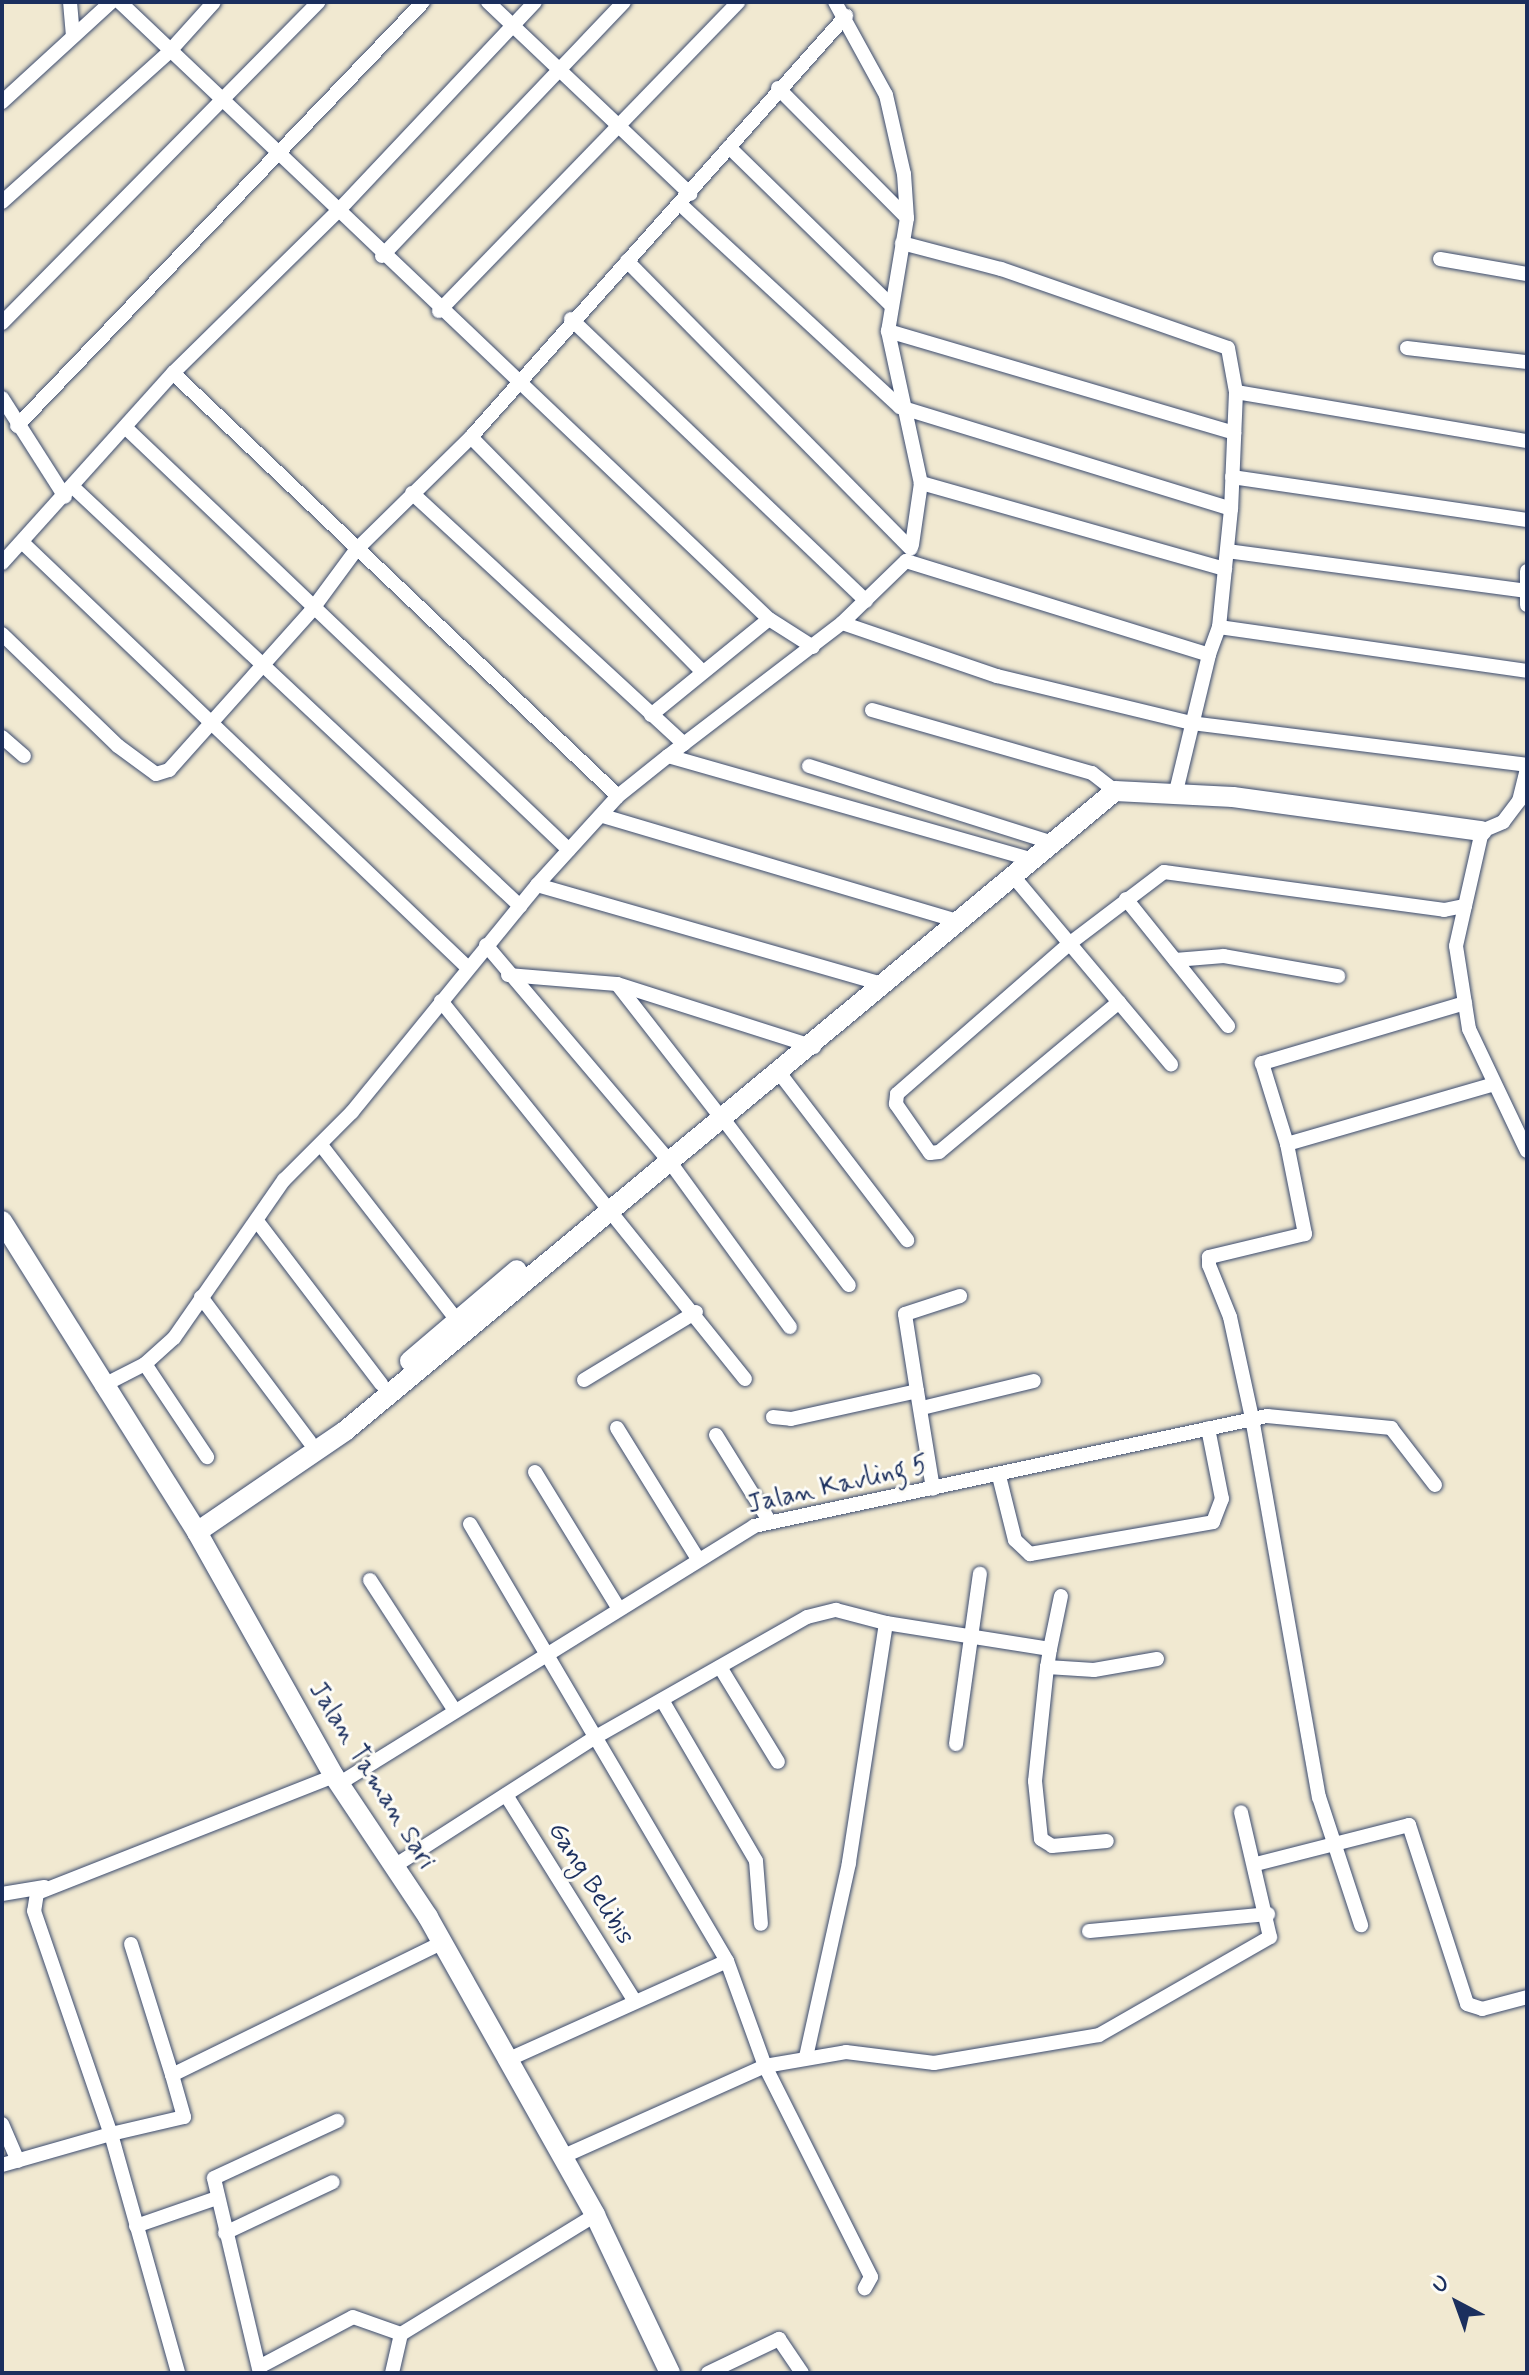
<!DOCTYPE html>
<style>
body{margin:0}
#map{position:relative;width:1529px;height:2375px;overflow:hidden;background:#f1e9d1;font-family:Mynerve,sans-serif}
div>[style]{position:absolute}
.roads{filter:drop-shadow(0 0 2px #3b4b6f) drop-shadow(0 0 2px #3b4b6f)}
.street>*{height:14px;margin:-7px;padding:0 7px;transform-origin:7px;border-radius:7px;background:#fff}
.secondary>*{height:20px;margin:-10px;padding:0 10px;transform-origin:10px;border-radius:10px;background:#fff}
span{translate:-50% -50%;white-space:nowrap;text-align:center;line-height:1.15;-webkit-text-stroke:6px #fdfcf7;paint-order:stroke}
.street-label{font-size:26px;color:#1b2f5e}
.frame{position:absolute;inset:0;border:4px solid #1b2f5e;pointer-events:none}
.north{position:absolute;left:1417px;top:2263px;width:80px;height:80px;-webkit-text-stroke:6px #fdfcf7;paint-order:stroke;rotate:319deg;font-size:22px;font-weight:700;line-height:32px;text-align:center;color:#1b2f5e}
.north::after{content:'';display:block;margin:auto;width:28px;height:36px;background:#1b2f5e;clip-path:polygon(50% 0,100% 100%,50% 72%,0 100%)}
</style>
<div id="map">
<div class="roads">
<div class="street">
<div style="left:70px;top:2px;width:33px;rotate:85deg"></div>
<div style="left:488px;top:2px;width:279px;rotate:43.5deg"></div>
<div style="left:535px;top:2px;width:286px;rotate:133.3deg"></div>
<div style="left:339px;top:210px;width:593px;rotate:43.57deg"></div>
<div style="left:769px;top:619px;width:52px;rotate:32.5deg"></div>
<div style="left:835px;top:2px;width:106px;rotate:61.3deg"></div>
<div style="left:886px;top:95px;width:81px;rotate:77.2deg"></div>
<div style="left:904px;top:174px;width:44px;rotate:86.1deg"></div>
<div style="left:907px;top:218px;width:115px;rotate:99.5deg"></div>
<div style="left:888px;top:331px;width:156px;rotate:77.8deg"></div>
<div style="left:921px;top:483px;width:63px;rotate:98.3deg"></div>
<div style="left:778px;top:88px;width:183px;rotate:45.2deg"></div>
<div style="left:2px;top:102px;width:148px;rotate:-42.5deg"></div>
<div style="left:729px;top:147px;width:225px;rotate:44.3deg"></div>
<div style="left:2px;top:202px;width:224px;rotate:-41.9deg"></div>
<div style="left:169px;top:52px;width:67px;rotate:-48deg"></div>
<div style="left:680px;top:204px;width:299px;rotate:42.7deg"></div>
<div style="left:900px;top:407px;width:346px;rotate:17.1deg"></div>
<div style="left:902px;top:243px;width:102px;rotate:14.7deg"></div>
<div style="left:1001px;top:269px;width:240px;rotate:19.2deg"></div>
<div style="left:1228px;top:348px;width:45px;rotate:79.7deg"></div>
<div style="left:1236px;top:392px;width:117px;rotate:92.4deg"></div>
<div style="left:1231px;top:509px;width:119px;rotate:95.8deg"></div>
<div style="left:1219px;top:627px;width:30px;rotate:110deg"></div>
<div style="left:382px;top:256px;width:351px;rotate:-46.4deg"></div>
<div style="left:1440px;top:259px;width:88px;rotate:9.8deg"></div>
<div style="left:627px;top:261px;width:404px;rotate:45.4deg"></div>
<div style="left:439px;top:311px;width:430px;rotate:-45.9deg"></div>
<div style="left:571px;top:319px;width:408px;rotate:43.7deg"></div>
<div style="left:2px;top:323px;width:451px;rotate:-45.4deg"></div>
<div style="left:888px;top:331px;width:361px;rotate:16.4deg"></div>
<div style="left:1407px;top:348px;width:121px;rotate:6.7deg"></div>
<div style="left:173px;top:373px;width:614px;rotate:43.55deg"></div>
<div style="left:1236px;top:392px;width:295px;rotate:9.6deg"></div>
<div style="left:2px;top:398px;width:117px;rotate:57.5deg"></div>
<div style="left:17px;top:426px;width:587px;rotate:-46.24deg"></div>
<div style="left:125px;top:427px;width:613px;rotate:43.61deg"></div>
<div style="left:471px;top:437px;width:330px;rotate:45.4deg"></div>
<div style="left:1232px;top:477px;width:298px;rotate:8.3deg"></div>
<div style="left:921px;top:483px;width:316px;rotate:15.8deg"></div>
<div style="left:73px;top:487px;width:613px;rotate:43.15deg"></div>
<div style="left:412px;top:493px;width:370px;rotate:42.7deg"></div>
<div style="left:23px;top:543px;width:613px;rotate:43.68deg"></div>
<div style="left:1227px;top:551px;width:301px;rotate:7.6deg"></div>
<div style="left:2px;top:563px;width:256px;rotate:-48deg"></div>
<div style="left:173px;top:373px;width:233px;rotate:-44.5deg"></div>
<div style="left:339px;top:210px;width:302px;rotate:-136.5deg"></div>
<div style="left:1527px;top:571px;width:34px;rotate:90deg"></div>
<div style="left:842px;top:623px;width:164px;rotate:18.9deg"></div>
<div style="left:997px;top:676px;width:200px;rotate:13.6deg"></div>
<div style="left:1191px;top:723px;width:339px;rotate:7.1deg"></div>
<div style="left:1219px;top:627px;width:311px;rotate:8.1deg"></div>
<div style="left:2px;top:634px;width:161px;rotate:44deg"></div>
<div style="left:118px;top:746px;width:47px;rotate:36.4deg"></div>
<div style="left:156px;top:774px;width:14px;rotate:-17deg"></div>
<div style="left:169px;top:770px;width:213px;rotate:-48.2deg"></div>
<div style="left:311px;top:611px;width:76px;rotate:-53.6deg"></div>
<div style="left:356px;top:550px;width:161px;rotate:-44.5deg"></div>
<div style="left:471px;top:437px;width:564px;rotate:-48.31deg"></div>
<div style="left:872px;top:710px;width:229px;rotate:16deg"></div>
<div style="left:1092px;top:773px;width:29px;rotate:38deg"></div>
<div style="left:651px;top:715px;width:152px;rotate:-39.1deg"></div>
<div style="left:2px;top:737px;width:29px;rotate:41deg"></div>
<div style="left:668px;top:756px;width:219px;rotate:-37.4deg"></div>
<div style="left:842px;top:623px;width:89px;rotate:-44.1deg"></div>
<div style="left:906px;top:561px;width:317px;rotate:17.2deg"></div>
<div style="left:1209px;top:655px;width:140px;rotate:103.6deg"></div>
<div style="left:809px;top:766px;width:256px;rotate:17.5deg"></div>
<div style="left:603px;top:816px;width:372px;rotate:16.5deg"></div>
<div style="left:1013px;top:876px;width:246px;rotate:50deg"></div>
<div style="left:537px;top:885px;width:359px;rotate:16deg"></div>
<div style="left:1126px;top:899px;width:163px;rotate:51.2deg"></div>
<div style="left:1465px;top:906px;width:41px;rotate:102.7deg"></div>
<div style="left:1456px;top:946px;width:84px;rotate:81.1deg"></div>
<div style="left:1469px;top:1029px;width:135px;rotate:64.6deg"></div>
<div style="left:486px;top:945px;width:285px;rotate:49.7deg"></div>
<div style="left:670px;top:1162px;width:204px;rotate:54deg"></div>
<div style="left:1175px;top:960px;width:49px;rotate:-4.7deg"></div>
<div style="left:1224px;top:956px;width:116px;rotate:10deg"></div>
<div style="left:508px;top:975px;width:109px;rotate:4.7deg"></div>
<div style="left:617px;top:984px;width:207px;rotate:17.7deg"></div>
<div style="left:617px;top:984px;width:160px;rotate:52.1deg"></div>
<div style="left:441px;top:1001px;width:485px;rotate:51.2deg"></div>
<div style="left:1119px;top:1002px;width:234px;rotate:140.2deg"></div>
<div style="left:939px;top:1152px;width:9px;rotate:174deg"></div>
<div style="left:930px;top:1153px;width:60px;rotate:-124.8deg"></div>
<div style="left:896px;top:1104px;width:10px;rotate:-84deg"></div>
<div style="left:897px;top:1094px;width:228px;rotate:-41.1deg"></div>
<div style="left:1069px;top:944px;width:119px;rotate:-37.2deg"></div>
<div style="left:1164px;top:872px;width:283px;rotate:7.7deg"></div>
<div style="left:1444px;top:910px;width:21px;rotate:-11deg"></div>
<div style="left:1465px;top:906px;width:77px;rotate:-77.2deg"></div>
<div style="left:1482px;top:831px;width:23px;rotate:-23deg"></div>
<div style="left:1503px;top:822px;width:26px;rotate:-53deg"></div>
<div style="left:1519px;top:801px;width:34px;rotate:-76deg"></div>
<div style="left:1465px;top:1003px;width:212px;rotate:163.5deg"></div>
<div style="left:1262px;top:1063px;width:85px;rotate:72.8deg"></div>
<div style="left:1287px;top:1144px;width:216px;rotate:-16.1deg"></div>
<div style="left:781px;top:1075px;width:208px;rotate:52.6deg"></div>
<div style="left:724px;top:1120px;width:207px;rotate:52.9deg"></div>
<div style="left:1287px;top:1144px;width:92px;rotate:78.7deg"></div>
<div style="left:1305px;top:1234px;width:99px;rotate:166.5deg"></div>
<div style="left:1209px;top:1257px;width:8px;rotate:90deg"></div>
<div style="left:1209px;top:1265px;width:56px;rotate:68deg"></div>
<div style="left:1230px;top:1317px;width:103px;rotate:77.7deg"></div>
<div style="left:1252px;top:1418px;width:385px;rotate:80deg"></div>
<div style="left:1319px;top:1797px;width:135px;rotate:71.8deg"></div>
<div style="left:321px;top:1145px;width:232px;rotate:52.2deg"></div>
<div style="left:257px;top:1221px;width:205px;rotate:52.7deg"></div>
<div style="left:201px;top:1297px;width:181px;rotate:53.1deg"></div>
<div style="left:145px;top:1364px;width:112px;rotate:56.3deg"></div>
<div style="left:584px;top:1380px;width:131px;rotate:-31.3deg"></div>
<div style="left:102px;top:1386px;width:48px;rotate:-27.1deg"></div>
<div style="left:145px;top:1364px;width:39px;rotate:-42deg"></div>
<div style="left:174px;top:1338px;width:193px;rotate:-55.2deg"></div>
<div style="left:284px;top:1180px;width:96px;rotate:-45deg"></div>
<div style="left:352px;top:1112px;width:293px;rotate:-50.8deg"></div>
<div style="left:537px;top:885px;width:120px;rotate:-47.7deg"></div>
<div style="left:618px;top:796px;width:64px;rotate:-38.7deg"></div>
<div style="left:668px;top:756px;width:380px;rotate:15.9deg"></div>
<div style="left:917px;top:1391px;width:78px;rotate:-98.9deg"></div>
<div style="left:905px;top:1314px;width:58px;rotate:-18.1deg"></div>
<div style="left:922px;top:1408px;width:115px;rotate:-13.6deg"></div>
<div style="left:773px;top:1417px;width:18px;rotate:6deg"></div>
<div style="left:791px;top:1419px;width:129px;rotate:-12.5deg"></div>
<div style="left:917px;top:1391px;width:99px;rotate:80.7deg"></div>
<div style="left:617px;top:1428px;width:154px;rotate:58.3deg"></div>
<div style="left:716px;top:1435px;width:102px;rotate:58.2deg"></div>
<div style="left:535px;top:1472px;width:161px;rotate:58.5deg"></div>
<div style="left:999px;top:1476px;width:66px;rotate:76deg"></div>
<div style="left:1015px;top:1540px;width:21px;rotate:43deg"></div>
<div style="left:1030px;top:1554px;width:186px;rotate:-9.9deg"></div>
<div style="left:1213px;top:1522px;width:25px;rotate:-69deg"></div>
<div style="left:1222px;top:1499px;width:72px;rotate:-101.2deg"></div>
<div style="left:470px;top:1524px;width:507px;rotate:59.54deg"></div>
<div style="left:727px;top:1961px;width:112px;rotate:70.1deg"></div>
<div style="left:765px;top:2066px;width:236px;rotate:63.3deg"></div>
<div style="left:871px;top:2277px;width:13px;rotate:119deg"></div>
<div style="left:370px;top:1580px;width:156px;rotate:57deg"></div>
<div style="left:886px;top:1623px;width:166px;rotate:9deg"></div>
<div style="left:1050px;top:1649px;width:18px;rotate:99deg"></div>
<div style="left:1047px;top:1667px;width:47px;rotate:3.7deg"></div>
<div style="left:1094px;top:1670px;width:64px;rotate:-9.9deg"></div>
<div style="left:1050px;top:1649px;width:54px;rotate:-78.3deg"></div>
<div style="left:720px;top:1667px;width:111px;rotate:58.6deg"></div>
<div style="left:1047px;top:1667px;width:115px;rotate:96deg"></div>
<div style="left:1035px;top:1781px;width:58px;rotate:84.1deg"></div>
<div style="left:1041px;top:1839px;width:13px;rotate:32deg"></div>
<div style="left:1052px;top:1846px;width:55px;rotate:-5.2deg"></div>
<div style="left:662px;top:1700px;width:186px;rotate:59.7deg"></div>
<div style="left:756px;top:1861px;width:63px;rotate:85.5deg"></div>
<div style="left:956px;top:1744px;width:172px;rotate:-82deg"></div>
<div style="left:334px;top:1776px;width:319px;rotate:158.5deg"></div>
<div style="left:37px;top:1893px;width:18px;rotate:99deg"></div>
<div style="left:34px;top:1911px;width:236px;rotate:71deg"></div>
<div style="left:111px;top:2134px;width:75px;rotate:-13.1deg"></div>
<div style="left:184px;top:2117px;width:44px;rotate:-105.9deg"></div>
<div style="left:172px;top:2075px;width:301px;rotate:-26.1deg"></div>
<div style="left:340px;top:1783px;width:487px;rotate:-31.8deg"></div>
<div style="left:754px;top:1526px;width:525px;rotate:-12.1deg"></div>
<div style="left:1267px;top:1416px;width:125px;rotate:5.5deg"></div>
<div style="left:1391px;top:1428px;width:72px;rotate:52.3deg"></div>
<div style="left:506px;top:1795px;width:239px;rotate:58deg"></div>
<div style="left:1256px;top:1864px;width:158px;rotate:-14.3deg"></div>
<div style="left:1409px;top:1825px;width:188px;rotate:72deg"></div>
<div style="left:1467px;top:2004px;width:16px;rotate:18deg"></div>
<div style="left:1482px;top:2009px;width:47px;rotate:-14.9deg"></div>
<div style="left:396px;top:1865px;width:235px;rotate:-32.7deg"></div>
<div style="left:594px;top:1738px;width:245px;rotate:-29.6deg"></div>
<div style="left:807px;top:1617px;width:30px;rotate:-14deg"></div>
<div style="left:836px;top:1610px;width:52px;rotate:14.6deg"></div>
<div style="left:886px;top:1623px;width:243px;rotate:98.8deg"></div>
<div style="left:849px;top:1863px;width:199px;rotate:102.5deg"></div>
<div style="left:2px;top:1894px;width:43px;rotate:-9.5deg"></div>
<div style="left:1089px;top:1931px;width:180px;rotate:-5.4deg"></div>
<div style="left:131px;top:1944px;width:137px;rotate:72.6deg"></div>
<div style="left:507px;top:2060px;width:241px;rotate:-24.2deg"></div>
<div style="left:2px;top:2124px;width:40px;rotate:66.6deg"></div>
<div style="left:564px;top:2156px;width:220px;rotate:-24.1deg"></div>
<div style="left:765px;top:2066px;width:82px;rotate:-9.8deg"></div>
<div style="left:846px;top:2052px;width:89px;rotate:7.1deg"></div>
<div style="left:934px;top:2063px;width:167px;rotate:-9.6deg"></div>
<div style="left:1099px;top:2035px;width:197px;rotate:-29.8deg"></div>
<div style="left:1270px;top:1937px;width:128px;rotate:-103.1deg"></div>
<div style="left:2px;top:2165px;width:113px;rotate:-15.9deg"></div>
<div style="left:111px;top:2134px;width:248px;rotate:74.3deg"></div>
<div style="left:136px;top:2226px;width:86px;rotate:-19.1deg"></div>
<div style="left:225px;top:2233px;width:119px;rotate:-25.3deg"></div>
<div style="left:259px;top:2367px;width:106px;rotate:-28deg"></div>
<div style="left:353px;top:2317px;width:51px;rotate:19.5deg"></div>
<div style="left:260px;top:2373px;width:200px;rotate:-103.3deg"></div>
<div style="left:214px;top:2178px;width:136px;rotate:-24.9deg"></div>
<div style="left:392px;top:2373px;width:40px;rotate:-77deg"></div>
<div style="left:401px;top:2334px;width:228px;rotate:-31.5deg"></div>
<div style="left:708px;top:2373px;width:79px;rotate:-25.6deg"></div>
<div style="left:779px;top:2339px;width:41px;rotate:55.9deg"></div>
</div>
<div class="secondary">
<div style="left:2px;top:1221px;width:367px;rotate:57.9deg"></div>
<div style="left:197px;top:1532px;width:280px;rotate:60.7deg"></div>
<div style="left:334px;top:1776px;width:169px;rotate:56.3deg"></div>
<div style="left:428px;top:1917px;width:342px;rotate:60.7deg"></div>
<div style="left:595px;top:2215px;width:175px;rotate:64.6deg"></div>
<div style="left:410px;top:1361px;width:140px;rotate:-40.4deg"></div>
<div style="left:197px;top:1532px;width:179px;rotate:-34.3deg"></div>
<div style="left:345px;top:1431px;width:1001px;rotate:-39.73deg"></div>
<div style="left:1115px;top:791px;width:118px;rotate:2.9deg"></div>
<div style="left:1233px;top:797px;width:251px;rotate:7.8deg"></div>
</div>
</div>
<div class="street-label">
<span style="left:838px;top:1486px;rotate:-13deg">Jalan Kavling 5</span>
<span style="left:371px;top:1776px;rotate:58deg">Jalan Taman Sari</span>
<span style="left:590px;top:1884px;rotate:58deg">Gang Belibis</span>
</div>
<div class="frame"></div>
<div class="north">U</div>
</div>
